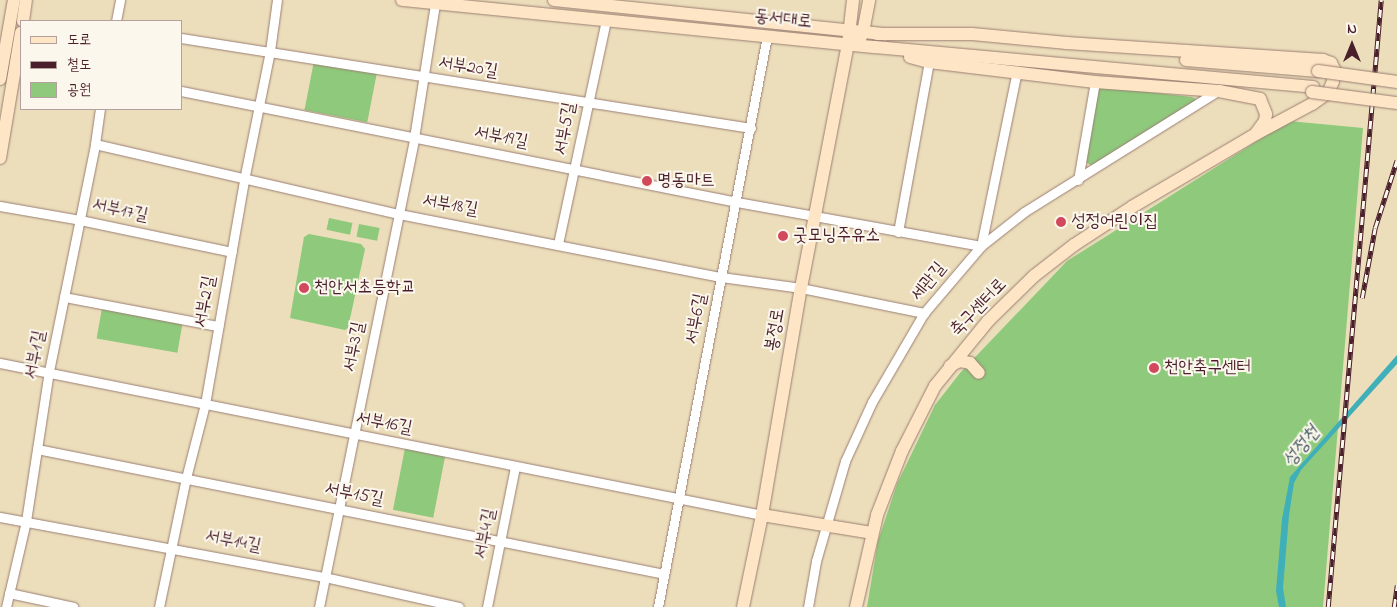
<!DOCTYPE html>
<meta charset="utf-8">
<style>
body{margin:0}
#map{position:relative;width:1397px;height:607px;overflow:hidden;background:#ecdebb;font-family:"Indie Flower","Poor Story",sans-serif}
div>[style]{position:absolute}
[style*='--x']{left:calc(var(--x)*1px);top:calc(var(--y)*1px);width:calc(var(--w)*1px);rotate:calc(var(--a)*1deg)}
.green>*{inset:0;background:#8fc97c;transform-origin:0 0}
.water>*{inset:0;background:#3fafb9}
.roads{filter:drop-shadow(0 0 1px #9b7e73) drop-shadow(0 0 1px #9b7e73)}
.street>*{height:9px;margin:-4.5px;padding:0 4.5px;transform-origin:4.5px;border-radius:4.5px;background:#fff}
.secondary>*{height:12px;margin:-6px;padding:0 6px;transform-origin:6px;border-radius:6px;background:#fde5c5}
.rail>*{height:4.5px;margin-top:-2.25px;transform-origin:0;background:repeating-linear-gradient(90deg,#fbf7ec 0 8px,#4a1f2b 0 16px);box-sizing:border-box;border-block:1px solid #4a1f2b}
.bridges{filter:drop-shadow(0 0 1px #9b7e73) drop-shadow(0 0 1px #9b7e73)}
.secondary-bridge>*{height:12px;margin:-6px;padding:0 6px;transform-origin:6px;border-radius:6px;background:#fde5c5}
.dots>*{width:14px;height:14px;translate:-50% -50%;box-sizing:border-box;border:2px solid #fbf7ec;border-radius:50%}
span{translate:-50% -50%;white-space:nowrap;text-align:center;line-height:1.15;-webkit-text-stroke:4px #fbf7ec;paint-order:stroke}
.street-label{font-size:18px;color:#4a1f2b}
.poi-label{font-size:18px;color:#4a1f2b}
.left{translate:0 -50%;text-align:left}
.water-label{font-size:19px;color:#465964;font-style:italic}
.legend{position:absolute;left:20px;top:20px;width:162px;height:90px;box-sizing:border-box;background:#fbf7ec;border:1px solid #b4a19f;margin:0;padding:6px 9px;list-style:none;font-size:15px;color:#4a1f2b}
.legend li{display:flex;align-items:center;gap:10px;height:25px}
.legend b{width:25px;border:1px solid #b4a19f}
.north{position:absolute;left:1327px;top:20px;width:50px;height:50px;-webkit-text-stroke:4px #fbf7ec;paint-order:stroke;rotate:0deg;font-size:14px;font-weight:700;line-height:20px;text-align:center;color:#4a1f2b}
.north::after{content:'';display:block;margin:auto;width:18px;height:22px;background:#4a1f2b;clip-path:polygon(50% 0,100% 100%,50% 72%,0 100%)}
</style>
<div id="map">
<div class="green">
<div style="left:314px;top:61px;width:64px;height:50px;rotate:11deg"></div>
<div style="clip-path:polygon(1103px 87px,1192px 97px,1196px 99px,1195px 103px,1092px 166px,1086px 162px,1085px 158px,1098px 88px)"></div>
<div style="clip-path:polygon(1289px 121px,1363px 128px,1323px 607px,867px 607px,878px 541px,897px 484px,935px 405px,960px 373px,1067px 261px)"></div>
<div style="left:329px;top:218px;width:24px;height:12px;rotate:12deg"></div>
<div style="left:359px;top:224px;width:21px;height:13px;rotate:11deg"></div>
<div style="clip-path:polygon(309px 234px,361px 244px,365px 249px,348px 328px,345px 330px,290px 318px,304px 237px)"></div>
<div style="left:102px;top:308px;width:82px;height:31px;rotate:10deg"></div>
<div style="left:405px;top:448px;width:41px;height:63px;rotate:11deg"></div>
</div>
<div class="water">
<div style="clip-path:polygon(1397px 355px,1397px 364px,1301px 470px,1294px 483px,1289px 515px,1283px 588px,1286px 607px,1279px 607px,1276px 591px,1282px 519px,1290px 477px)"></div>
</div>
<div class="roads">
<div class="street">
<div style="--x:116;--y:21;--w:21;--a:-79"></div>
<div style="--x:181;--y:38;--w:577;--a:8.97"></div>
<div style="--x:181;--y:91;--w:567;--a:11.29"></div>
<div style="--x:737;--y:202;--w:248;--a:10.2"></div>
<div style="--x:981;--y:246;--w:179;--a:-78.4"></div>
<div style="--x:95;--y:144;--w:312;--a:13"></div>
<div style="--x:399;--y:214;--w:328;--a:11.1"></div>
<div style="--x:721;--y:277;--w:81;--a:7.8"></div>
<div style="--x:801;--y:288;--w:126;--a:11.5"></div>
<div style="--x:1078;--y:180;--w:99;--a:-80.2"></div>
<div style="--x:0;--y:206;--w:81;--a:9.9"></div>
<div style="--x:80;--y:220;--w:155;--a:11.9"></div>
<div style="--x:898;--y:232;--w:173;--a:-79.7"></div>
<div style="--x:558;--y:244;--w:229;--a:-77.9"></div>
<div style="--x:64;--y:297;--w:157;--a:10.7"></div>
<div style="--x:0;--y:363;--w:777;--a:11.28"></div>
<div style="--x:37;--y:449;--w:639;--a:11.27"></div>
<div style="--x:0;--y:517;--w:330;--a:10.5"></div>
<div style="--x:325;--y:577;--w:137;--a:12.6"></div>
<div style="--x:9;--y:593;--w:66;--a:12.2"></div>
<div style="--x:6;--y:607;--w:88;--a:-76.9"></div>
<div style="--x:26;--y:521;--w:152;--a:-81.3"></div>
<div style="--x:49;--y:371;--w:232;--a:-78.5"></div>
<div style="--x:95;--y:144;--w:35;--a:-82"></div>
<div style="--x:159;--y:607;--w:132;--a:-78.2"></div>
<div style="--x:186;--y:478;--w:76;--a:-75.6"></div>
<div style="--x:205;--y:404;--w:227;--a:-80.1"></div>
<div style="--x:244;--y:180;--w:132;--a:-78.6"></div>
<div style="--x:270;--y:51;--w:51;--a:-82.2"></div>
<div style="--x:319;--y:607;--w:479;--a:-78.5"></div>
<div style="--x:414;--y:138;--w:136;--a:-81.1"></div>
<div style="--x:487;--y:607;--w:143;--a:-78.7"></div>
<div style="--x:658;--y:607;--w:581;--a:-79.19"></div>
<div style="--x:808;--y:607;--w:47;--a:-80.1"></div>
<div style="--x:816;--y:561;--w:104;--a:-73.8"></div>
<div style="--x:845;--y:461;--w:65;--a:-65.4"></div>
<div style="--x:872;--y:402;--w:103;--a:-59.7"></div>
<div style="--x:924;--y:313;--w:88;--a:-49.6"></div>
<div style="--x:981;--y:246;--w:55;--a:-38.3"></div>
<div style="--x:1024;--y:212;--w:229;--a:-32"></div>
</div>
<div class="secondary">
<div style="--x:402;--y:0;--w:475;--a:5.7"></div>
<div style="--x:875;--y:47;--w:440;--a:5.2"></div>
<div style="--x:554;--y:0;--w:333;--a:5.9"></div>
<div style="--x:23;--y:21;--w:21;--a:-82"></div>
<div style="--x:860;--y:39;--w:8;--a:-67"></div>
<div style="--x:863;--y:32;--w:33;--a:-79"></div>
<div style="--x:910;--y:57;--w:20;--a:15"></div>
<div style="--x:929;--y:62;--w:167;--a:6.9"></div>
<div style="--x:1095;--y:82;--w:124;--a:4.2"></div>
<div style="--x:1219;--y:91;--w:42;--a:11"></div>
<div style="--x:1260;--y:99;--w:16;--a:68"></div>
<div style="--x:1266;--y:114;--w:7;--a:98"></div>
<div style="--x:1265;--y:121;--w:14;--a:126"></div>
<div style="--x:1186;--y:60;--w:132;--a:4.8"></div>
<div style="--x:0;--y:79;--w:80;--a:-80"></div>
<div style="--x:0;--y:158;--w:127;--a:-80.5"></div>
<div style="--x:950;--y:366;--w:11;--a:-27"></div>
<div style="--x:960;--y:361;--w:10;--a:11"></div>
<div style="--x:970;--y:363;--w:13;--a:48"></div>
<div style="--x:762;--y:515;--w:111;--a:9.3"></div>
<div style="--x:743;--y:607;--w:94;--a:-78.3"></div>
<div style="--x:762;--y:515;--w:230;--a:-80.3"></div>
<div style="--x:801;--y:288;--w:248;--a:-79.1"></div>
<div style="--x:848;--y:44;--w:44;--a:-83.5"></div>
<div style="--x:856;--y:607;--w:94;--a:-77.1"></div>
<div style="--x:877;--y:515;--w:69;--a:-68.7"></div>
<div style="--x:902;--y:451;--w:73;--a:-63.1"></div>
<div style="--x:935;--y:386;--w:84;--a:-50.8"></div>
<div style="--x:988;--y:321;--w:64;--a:-44.4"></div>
<div style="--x:1034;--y:276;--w:51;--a:-37.8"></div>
<div style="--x:1074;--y:245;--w:69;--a:-33.2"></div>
<div style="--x:1132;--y:207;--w:144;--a:-30.5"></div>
<div style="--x:1256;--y:134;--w:64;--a:-28.2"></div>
<div style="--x:1312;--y:104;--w:19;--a:-35"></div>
<div style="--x:1328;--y:93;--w:13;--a:-67"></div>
<div style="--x:1333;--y:81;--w:12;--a:-85"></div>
<div style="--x:1334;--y:69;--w:7;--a:-117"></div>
<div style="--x:1331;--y:63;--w:9;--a:-159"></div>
<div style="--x:1323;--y:60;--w:257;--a:-176.2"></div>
<div style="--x:1067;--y:43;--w:95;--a:-174.6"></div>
<div style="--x:972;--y:34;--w:95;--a:180"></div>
</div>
</div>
<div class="rail">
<div style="--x:1362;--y:298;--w:71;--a:-79.5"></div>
<div style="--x:1375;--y:228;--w:71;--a:-72.1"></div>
<div style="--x:1328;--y:607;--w:609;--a:-85.01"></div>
<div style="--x:1394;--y:607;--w:22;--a:-82"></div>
</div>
<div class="bridges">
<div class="secondary-bridge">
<div style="--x:1318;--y:71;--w:80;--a:7.9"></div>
<div style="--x:1312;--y:92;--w:86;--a:7.4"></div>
</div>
</div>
<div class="dots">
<div style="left:647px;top:181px;background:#d1495b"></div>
<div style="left:1061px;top:222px;background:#d1495b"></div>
<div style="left:783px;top:236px;background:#d1495b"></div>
<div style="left:304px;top:288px;background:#d1495b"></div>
<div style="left:1154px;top:368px;background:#d1495b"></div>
</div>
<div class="street-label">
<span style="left:783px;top:20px;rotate:6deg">동서대로</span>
<span style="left:468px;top:68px;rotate:9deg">서부20길</span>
<span style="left:566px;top:129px;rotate:-80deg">서부5길</span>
<span style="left:501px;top:138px;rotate:11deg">서부19길</span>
<span style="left:450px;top:206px;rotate:10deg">서부18길</span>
<span style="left:120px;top:211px;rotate:12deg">서부17길</span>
<span style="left:929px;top:282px;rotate:-51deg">세관길</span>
<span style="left:206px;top:302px;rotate:-80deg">서부2길</span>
<span style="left:979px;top:308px;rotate:-46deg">축구센터로</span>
<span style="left:697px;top:319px;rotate:-79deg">서부6길</span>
<span style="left:776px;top:330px;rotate:-80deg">봉정로</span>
<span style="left:355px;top:347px;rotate:-79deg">서부3길</span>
<span style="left:36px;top:355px;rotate:-79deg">서부1길</span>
<span style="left:384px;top:424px;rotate:11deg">서부16길</span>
<span style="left:354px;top:495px;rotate:11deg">서부15길</span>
<span style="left:486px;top:534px;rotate:-79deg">서부4길</span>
<span style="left:233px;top:542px;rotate:11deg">서부14길</span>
</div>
<div class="poi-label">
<span class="left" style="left:657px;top:181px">명동마트</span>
<span class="left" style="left:1071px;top:222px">성정어린이집</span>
<span class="left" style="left:793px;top:236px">굿모닝주유소</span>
<span class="left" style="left:314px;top:288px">천안서초등학교</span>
<span class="left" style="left:1164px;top:368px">천안축구센터</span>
</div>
<div class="water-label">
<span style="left:1302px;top:447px;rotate:-51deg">성정천</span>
</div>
<ul class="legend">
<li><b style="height:6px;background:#fde5c5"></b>도로</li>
<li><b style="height:6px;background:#4a1f2b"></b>철도</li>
<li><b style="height:14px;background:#8fc97c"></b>공원</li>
</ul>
<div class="north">N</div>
</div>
